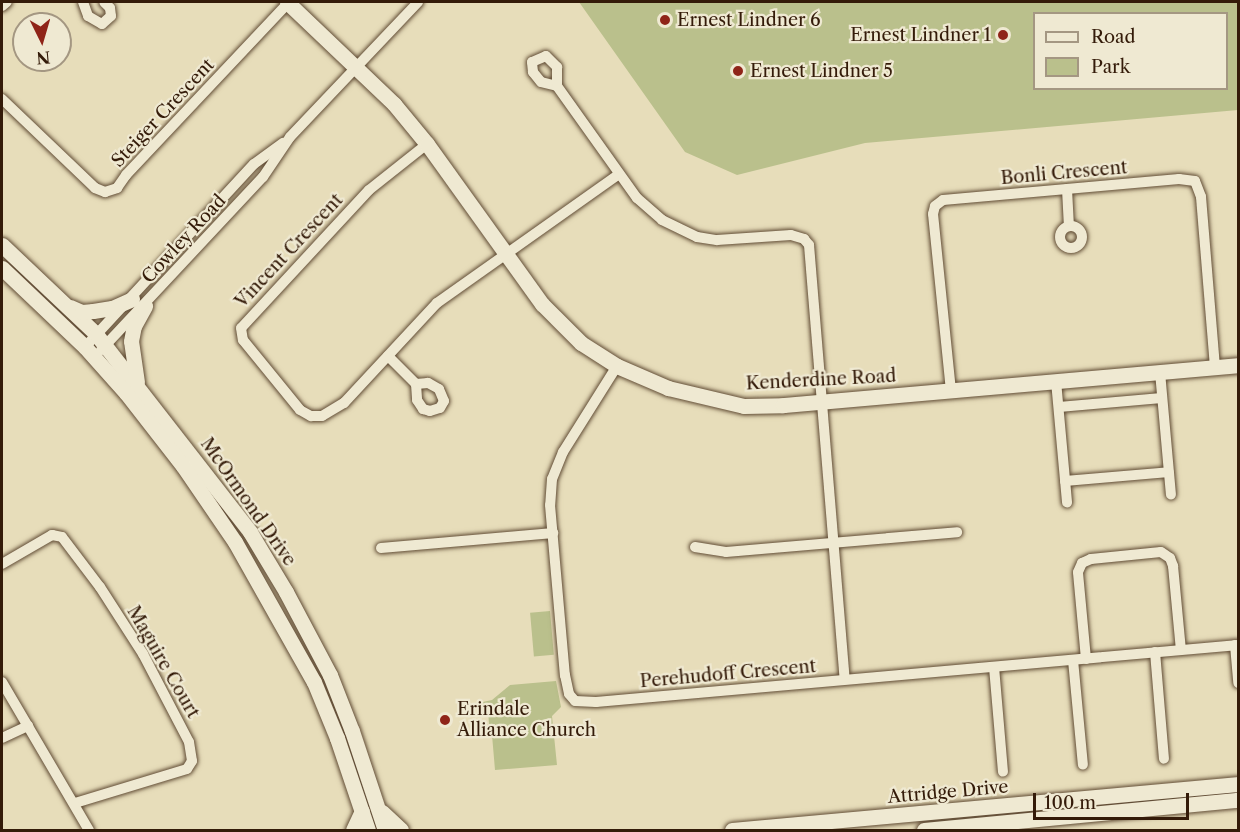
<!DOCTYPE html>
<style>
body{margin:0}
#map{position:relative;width:1240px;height:832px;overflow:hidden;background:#e7ddba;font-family:"Libre Caslon Text",serif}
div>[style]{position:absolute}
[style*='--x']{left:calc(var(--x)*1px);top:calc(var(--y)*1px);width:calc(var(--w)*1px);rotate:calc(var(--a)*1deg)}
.green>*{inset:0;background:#bac08c;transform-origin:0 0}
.roads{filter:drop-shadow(0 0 2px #614c35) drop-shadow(0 0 2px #614c35)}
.street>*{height:10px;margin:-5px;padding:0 5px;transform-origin:5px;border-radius:5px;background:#efe9d2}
.street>.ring{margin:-5px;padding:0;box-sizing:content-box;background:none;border:10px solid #efe9d2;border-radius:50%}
.secondary>*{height:15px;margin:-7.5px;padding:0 7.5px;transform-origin:7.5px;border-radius:7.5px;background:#efe9d2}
.dots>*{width:16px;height:16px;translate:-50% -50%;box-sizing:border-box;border:3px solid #efe9d2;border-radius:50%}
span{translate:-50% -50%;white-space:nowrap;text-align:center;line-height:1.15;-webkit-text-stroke:4.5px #efe9d2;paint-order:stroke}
.poi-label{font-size:18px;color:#341b09}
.left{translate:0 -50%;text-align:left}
.right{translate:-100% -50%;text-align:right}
.street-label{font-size:18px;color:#341b09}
.frame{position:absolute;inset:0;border:3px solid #341b09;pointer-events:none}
.legend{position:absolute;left:1033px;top:12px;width:195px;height:78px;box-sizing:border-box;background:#efe9d2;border:2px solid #a49782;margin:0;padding:8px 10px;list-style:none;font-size:18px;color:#341b09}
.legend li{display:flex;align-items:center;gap:12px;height:30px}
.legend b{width:30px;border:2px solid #a49782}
.north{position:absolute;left:12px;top:12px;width:60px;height:60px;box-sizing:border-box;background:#efe9d2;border:2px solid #a49782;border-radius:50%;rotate:175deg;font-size:16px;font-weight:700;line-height:24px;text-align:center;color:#341b09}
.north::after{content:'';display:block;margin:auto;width:21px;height:27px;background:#8f2418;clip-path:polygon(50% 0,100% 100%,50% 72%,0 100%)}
.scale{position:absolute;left:1033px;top:793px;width:156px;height:27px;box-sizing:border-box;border:3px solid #341b09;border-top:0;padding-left:8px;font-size:18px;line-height:21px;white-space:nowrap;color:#341b09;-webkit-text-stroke:4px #efe9d2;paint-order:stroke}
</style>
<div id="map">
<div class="green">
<div style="clip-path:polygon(evenodd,579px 2px,1238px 2px,1238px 110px,865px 143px,737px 175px,685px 152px,579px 2px,1034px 14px,1226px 14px,1226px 88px,1034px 88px,1034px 14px)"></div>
<div style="left:550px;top:611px;width:44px;height:20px;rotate:85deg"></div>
<div style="clip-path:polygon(556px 681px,561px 707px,552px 716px,557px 765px,495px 770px,492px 735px,495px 734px,495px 724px,489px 724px,488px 710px,479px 710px,478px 703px,492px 700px,510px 685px)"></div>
</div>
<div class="roads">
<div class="street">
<div style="--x:83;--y:2;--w:15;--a:70"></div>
<div style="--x:88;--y:16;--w:16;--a:30"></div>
<div style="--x:102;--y:24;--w:12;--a:-42"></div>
<div style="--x:111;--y:16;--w:8;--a:-97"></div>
<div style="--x:110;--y:8;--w:8;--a:-135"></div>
<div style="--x:2;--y:6;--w:6;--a:-39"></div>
<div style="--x:546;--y:56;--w:16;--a:45"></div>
<div style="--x:557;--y:67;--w:19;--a:90"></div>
<div style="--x:557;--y:86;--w:16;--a:-166"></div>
<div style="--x:541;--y:82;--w:13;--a:-129"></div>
<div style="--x:533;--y:72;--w:10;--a:-96"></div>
<div style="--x:532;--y:62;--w:15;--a:-23"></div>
<div style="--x:557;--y:86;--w:138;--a:54.5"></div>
<div style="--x:637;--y:198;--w:33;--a:41"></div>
<div style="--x:662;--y:220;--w:39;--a:26"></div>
<div style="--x:697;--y:237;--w:20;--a:9"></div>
<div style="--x:717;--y:240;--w:74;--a:-3.9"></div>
<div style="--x:791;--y:235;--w:14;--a:17"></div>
<div style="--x:804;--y:239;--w:8;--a:50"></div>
<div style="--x:809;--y:245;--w:435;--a:85.3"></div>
<div style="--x:2;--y:99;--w:129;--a:43.7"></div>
<div style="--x:95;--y:188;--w:11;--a:22"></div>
<div style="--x:105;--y:192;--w:13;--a:-18"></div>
<div style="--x:117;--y:188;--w:16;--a:-55"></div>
<div style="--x:126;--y:175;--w:236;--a:-46.7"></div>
<div style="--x:427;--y:144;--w:74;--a:141.6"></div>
<div style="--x:369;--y:190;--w:188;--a:132.8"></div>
<div style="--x:241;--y:328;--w:12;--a:81"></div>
<div style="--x:243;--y:340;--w:90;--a:50.8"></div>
<div style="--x:300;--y:410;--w:13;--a:29"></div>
<div style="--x:311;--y:416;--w:11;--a:0"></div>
<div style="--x:322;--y:416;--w:26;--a:-31"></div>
<div style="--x:344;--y:403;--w:137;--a:-47.1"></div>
<div style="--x:437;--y:303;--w:223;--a:-35.3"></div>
<div style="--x:1067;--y:189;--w:36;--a:87"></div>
<div class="ring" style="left:1060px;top:226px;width:12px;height:12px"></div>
<div style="--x:85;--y:347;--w:249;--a:-47.3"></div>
<div style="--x:254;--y:164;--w:36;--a:-36"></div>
<div style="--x:101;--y:350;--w:237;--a:-46.9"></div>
<div style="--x:263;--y:177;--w:48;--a:-56"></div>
<div style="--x:290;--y:137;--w:186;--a:-46.5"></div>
<div style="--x:388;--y:356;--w:40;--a:45"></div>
<div style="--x:416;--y:384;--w:16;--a:86"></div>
<div style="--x:417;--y:400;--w:11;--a:56"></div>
<div style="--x:423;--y:409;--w:7;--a:16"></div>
<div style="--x:430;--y:411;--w:10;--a:-17"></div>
<div style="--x:440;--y:408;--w:8;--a:-60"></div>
<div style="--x:444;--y:401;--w:13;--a:-113"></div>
<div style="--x:439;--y:389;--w:13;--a:-151"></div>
<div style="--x:428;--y:383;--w:12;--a:175"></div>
<div style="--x:617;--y:366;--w:102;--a:122.1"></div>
<div style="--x:563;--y:452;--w:29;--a:112"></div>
<div style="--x:552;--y:479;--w:26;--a:94"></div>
<div style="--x:550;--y:505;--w:171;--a:85"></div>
<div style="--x:565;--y:675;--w:19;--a:78"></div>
<div style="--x:569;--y:694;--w:9;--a:49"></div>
<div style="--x:575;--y:701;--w:21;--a:3"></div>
<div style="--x:596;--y:702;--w:645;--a:-5.07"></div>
<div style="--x:1160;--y:372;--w:123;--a:84.9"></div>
<div style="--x:1056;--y:381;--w:122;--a:84.8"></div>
<div style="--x:951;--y:391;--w:178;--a:-95.8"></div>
<div style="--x:933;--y:214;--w:8;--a:-76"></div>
<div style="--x:935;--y:206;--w:10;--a:-37"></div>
<div style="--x:943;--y:200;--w:237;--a:-5.1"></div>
<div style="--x:1179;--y:179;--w:16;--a:7"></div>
<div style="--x:1195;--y:181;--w:17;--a:69"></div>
<div style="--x:1201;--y:197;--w:171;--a:85.3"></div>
<div style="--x:1059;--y:407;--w:103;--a:-5"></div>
<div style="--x:1065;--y:481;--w:104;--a:-4.9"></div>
<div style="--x:695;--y:547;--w:31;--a:9"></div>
<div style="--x:726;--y:552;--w:232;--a:-4.9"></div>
<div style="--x:381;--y:548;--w:173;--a:-5"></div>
<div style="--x:2;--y:564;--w:58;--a:-30.1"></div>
<div style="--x:52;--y:535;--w:10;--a:11"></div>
<div style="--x:62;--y:537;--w:63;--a:52.8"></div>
<div style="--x:100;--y:587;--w:80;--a:57.3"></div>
<div style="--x:143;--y:654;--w:99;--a:62.4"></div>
<div style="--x:189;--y:742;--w:19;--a:81"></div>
<div style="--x:192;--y:761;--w:9;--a:122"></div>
<div style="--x:187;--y:769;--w:117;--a:163.1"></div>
<div style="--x:1235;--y:645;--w:38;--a:85"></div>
<div style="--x:1155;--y:652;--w:107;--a:85.2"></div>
<div style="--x:1086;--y:659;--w:87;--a:-95.3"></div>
<div style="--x:1078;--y:572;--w:10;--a:-66"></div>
<div style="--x:1082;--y:563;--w:10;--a:-24"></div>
<div style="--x:1091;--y:559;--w:70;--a:-5.7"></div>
<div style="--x:1161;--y:552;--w:11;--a:34"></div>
<div style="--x:1170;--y:558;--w:9;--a:69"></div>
<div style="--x:1173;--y:566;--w:84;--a:84.6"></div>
<div style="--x:1073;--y:660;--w:105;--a:84.6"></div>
<div style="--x:994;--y:667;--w:105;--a:85.1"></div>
<div style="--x:2;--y:682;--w:172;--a:59.6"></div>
<div style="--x:2;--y:738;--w:29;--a:-25"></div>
</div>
<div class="secondary">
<div style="--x:287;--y:2;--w:148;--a:43.6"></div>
<div style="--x:394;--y:104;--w:52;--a:50.5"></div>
<div style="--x:427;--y:144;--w:197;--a:54.3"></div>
<div style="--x:542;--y:304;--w:55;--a:45"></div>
<div style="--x:581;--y:343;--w:43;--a:32.6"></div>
<div style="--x:617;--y:366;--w:56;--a:23.3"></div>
<div style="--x:668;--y:388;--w:78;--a:13.3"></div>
<div style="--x:744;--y:406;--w:39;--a:-1"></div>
<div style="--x:783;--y:405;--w:457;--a:-5"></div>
<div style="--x:2;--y:245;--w:129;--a:43.4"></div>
<div style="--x:96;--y:334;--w:251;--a:52.1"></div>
<div style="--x:250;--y:532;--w:70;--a:59"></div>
<div style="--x:286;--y:592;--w:94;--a:62.1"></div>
<div style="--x:330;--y:675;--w:60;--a:68.6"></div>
<div style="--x:352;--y:731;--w:104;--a:71.6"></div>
<div style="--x:2;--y:268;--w:115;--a:43.6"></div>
<div style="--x:85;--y:347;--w:62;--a:48.3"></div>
<div style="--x:126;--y:393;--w:93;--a:52"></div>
<div style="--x:183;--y:466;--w:92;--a:55.6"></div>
<div style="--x:235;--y:542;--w:161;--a:60.6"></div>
<div style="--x:314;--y:682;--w:61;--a:67.7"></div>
<div style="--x:337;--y:738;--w:97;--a:71.4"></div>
<div style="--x:70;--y:307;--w:13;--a:23"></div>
<div style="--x:82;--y:312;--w:11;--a:-5"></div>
<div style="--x:93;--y:311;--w:19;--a:-9"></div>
<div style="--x:112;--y:308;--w:22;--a:-24"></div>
<div style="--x:137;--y:382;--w:41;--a:-98.3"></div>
<div style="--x:131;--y:341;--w:15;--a:-79"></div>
<div style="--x:134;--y:326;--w:23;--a:-61"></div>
<div style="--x:382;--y:812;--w:26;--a:43"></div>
<div style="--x:353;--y:830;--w:21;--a:-65"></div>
<div style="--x:732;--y:830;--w:508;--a:-5.19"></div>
<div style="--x:924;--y:830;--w:315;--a:-5.5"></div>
</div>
</div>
<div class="dots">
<div style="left:665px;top:20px;background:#8f2418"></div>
<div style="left:1003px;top:35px;background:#8f2418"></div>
<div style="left:738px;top:71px;background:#8f2418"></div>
<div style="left:445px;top:720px;background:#8f2418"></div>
</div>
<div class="poi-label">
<span class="left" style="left:677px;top:20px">Ernest Lindner 6</span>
<span class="right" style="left:991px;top:35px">Ernest Lindner 1</span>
<span class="left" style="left:750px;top:71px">Ernest Lindner 5</span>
<span class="left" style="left:457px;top:720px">Erindale<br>Alliance Church</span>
</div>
<div class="street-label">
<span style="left:163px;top:113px;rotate:-47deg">Steiger Crescent</span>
<span style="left:1064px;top:173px;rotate:-5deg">Bonli Crescent</span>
<span style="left:184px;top:239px;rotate:-47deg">Cowley Road</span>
<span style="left:289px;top:251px;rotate:-47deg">Vincent Crescent</span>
<span style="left:821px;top:380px;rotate:-3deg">Kenderdine Road</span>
<span style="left:248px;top:502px;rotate:55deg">McOrmond Drive</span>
<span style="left:163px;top:662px;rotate:60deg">Maguire Court</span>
<span style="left:728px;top:674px;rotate:-5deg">Perehudoff Crescent</span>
<span style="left:948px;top:792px;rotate:-5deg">Attridge Drive</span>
</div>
<div class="frame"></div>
<ul class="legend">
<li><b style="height:8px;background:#efe9d2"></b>Road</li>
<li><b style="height:16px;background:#bac08c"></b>Park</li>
</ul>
<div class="north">N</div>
<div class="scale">100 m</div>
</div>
